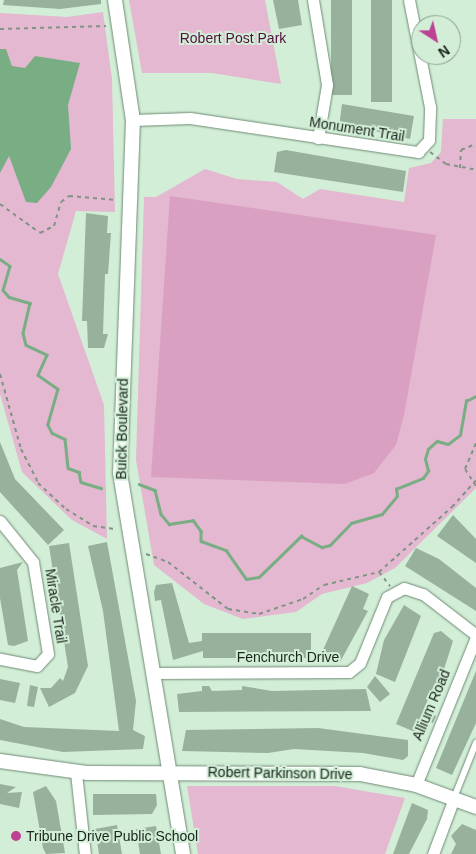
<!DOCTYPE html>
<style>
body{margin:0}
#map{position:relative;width:476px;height:854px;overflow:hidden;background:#d2eed7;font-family:Helvetica,sans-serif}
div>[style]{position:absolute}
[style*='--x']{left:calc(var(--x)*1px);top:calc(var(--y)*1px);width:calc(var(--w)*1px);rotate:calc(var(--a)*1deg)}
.green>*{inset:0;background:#e3b8d0}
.forest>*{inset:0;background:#daa0c2}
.water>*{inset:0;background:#79ad84}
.stream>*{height:2.5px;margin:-1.25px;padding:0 1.25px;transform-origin:1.25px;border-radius:1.25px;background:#79ad84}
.building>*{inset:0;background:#97b19c;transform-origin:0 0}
.path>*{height:2px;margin-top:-1px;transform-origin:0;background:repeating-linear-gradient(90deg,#7f9483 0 4px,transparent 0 8px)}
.roads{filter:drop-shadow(0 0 1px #708a75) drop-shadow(0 0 1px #708a75)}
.service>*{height:5.5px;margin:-2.75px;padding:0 2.75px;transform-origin:2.75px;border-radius:2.75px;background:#fff}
.minor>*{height:11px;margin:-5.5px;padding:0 5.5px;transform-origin:5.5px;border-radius:5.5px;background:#fff}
.tertiary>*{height:14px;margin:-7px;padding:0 7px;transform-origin:7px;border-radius:7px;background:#fff}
.dots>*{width:14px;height:14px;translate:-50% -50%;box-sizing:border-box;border:2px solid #d2eed7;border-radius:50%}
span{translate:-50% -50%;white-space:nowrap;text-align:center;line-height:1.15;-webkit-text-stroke:4px #d2eed7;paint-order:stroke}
.park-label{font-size:14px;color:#530f3e}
.street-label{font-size:14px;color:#1a251c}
.poi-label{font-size:14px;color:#1a251c}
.left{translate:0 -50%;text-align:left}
.north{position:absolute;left:411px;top:15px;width:50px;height:50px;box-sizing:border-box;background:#d2eed7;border:1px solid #889e8c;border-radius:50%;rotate:145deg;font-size:14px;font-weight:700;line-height:20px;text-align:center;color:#1a251c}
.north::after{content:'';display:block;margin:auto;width:18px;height:22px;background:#bd4293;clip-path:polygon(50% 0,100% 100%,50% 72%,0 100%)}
</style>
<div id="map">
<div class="green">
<div style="clip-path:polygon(129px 0,265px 0,281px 84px,212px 73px,142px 73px)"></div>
<div style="clip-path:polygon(103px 12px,112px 79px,115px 212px,76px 211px,58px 274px,104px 405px,107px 539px,72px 520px,22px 472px,0 394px,0 13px,67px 17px)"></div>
<div style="clip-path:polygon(443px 119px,476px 119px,476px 488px,395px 568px,367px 583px,322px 594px,296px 612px,243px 619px,204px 604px,154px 565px,136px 460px,144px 197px,156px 197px,205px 169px,237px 179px,277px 182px,303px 199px,320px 189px,404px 202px,409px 168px,431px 163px,441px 152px)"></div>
<div style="clip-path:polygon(335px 786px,405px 798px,385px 854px,198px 854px,187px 786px)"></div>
</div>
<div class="forest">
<div style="clip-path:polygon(170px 196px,436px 235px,404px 415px,396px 445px,374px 473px,345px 484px,151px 477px)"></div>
</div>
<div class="water">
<div style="clip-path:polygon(0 49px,6px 49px,12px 66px,25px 68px,35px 56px,80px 63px,68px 105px,71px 149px,51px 187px,37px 203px,26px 202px,9px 156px,0 173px)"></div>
</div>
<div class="stream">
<div style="--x:0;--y:259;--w:12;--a:35"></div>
<div style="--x:10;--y:266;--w:25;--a:106"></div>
<div style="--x:3;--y:290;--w:9;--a:49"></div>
<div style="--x:9;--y:297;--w:22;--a:16"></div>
<div style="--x:30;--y:303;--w:31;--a:103"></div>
<div style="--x:23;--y:333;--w:12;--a:76"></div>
<div style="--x:26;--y:345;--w:23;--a:25"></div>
<div style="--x:47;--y:355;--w:22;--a:114"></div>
<div style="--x:38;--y:375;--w:24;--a:35"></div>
<div style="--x:58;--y:389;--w:37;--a:106"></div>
<div style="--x:48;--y:425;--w:9;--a:63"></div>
<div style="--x:52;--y:433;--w:14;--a:25"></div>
<div style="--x:65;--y:439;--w:29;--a:84"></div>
<div style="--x:68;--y:468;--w:12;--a:20"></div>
<div style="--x:79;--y:472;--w:10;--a:79"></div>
<div style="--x:81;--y:482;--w:21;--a:17"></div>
<div style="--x:139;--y:484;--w:17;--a:21"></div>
<div style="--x:155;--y:490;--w:25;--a:76"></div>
<div style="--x:161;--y:514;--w:13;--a:51"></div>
<div style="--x:169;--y:524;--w:24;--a:-9"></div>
<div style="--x:193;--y:520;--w:14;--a:54"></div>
<div style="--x:201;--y:531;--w:10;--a:90"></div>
<div style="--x:201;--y:541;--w:27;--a:20"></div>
<div style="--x:226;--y:550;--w:35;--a:55"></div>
<div style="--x:246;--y:579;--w:13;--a:-9"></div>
<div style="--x:259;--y:577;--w:59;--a:-44.3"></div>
<div style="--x:301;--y:536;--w:24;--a:28"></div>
<div style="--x:322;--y:547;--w:8;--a:-14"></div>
<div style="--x:330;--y:545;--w:30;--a:-46"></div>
<div style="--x:351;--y:523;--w:32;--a:-16"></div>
<div style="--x:382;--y:514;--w:23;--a:-50"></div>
<div style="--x:397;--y:496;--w:7;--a:-98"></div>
<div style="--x:396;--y:489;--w:29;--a:-22"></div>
<div style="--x:423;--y:478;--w:9;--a:-54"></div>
<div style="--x:428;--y:471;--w:12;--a:-104"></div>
<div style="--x:425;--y:459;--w:10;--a:-73"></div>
<div style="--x:428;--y:449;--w:12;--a:-42"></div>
<div style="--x:437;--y:441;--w:11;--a:15"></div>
<div style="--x:448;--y:444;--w:15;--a:-37"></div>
<div style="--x:460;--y:435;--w:35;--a:-80"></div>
<div style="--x:466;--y:401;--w:11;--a:-27"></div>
</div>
<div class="building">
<div style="clip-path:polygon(4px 0,101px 0,101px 4px,60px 9px,3px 5px)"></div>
<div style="clip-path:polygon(273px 0,298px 0,302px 25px,279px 29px)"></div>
<div style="left:331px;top:0;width:21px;height:95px"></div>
<div style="left:371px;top:0;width:21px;height:102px"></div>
<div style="clip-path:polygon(342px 104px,414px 116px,410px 139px,347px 125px,339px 127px)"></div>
<div style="clip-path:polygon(286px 150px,406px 171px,403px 192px,274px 172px,277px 152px)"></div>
<div style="clip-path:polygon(86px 213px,108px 216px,107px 233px,111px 233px,108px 274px,105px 274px,103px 334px,108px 334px,104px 348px,88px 348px,87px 321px,82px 321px)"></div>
<div style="clip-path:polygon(0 442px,15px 479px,64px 530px,48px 545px,0 492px)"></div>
<div style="clip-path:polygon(453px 515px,476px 539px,476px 563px,437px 536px)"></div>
<div style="clip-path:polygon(107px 542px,136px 701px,133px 730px,145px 736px,143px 749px,63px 752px,0 740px,0 719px,24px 727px,119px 731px,103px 611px,88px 546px)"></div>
<div style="clip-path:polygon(69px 543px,88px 666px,75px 693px,49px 707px,40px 688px,51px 688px,60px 678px,63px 681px,68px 667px,49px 546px)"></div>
<div style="clip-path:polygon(416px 548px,439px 559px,476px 588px,476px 611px,405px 566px)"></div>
<div style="clip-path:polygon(23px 562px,17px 570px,28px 641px,14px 646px,8px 645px,0 598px,0 568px)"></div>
<div style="clip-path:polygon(172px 583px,189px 643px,202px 641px,202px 633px,311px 633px,311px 658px,203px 658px,203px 651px,173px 660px,161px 600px,155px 601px,154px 592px,156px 585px)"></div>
<div style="clip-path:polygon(352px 586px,369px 594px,363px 609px,368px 611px,340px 662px,323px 650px)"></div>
<div style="clip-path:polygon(404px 605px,421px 616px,395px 682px,376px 674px,384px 640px)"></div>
<div style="clip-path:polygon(441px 631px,453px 641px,439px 685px,435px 683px,423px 711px,436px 716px,433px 723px,421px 717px,415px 732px,396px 724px,434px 633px)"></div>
<div style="clip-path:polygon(476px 671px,476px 723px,452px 775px,436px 768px)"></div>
<div style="clip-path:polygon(375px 676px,390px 694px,380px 702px,367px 687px)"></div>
<div style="clip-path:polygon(0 679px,20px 683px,15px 703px,0 700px)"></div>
<div style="clip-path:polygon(30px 685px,38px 687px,34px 707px,27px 706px)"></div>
<div style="clip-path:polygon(202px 686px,209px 686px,212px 691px,242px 690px,242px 686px,272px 691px,366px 689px,371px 711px,179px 712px,177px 694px,202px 691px)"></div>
<div style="clip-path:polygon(318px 728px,408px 740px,408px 756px,403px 760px,363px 753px,294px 749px,268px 753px,182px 751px,186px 730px)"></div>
<div style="clip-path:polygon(0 784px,16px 787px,7px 793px,22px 792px,19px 808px,0 804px)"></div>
<div style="clip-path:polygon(46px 786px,56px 801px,65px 853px,46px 854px,43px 848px,33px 792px)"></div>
<div style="clip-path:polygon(93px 794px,156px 794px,157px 805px,152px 814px,93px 815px)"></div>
<div style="clip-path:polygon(412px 803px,428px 810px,427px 819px,409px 854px,393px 854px)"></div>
<div style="clip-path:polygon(462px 824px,476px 830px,476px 854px,451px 854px,456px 844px,451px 836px)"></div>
<div style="clip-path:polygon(117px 825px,122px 854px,99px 854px,95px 829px)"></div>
<div style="clip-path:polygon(156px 826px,161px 854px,140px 854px,136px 829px)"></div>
</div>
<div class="path">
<div style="--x:0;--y:29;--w:106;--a:-1.6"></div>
<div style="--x:430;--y:152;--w:20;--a:37"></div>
<div style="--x:446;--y:164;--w:31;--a:11"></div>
<div style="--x:460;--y:168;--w:18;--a:-87"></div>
<div style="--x:461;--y:150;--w:16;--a:-22"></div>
<div style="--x:0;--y:204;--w:49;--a:35.9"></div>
<div style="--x:40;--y:233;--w:16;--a:-27"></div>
<div style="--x:54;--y:226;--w:25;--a:-74"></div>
<div style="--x:61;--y:202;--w:10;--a:-37"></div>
<div style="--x:69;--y:196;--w:48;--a:4.8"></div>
<div style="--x:0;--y:374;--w:78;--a:74.4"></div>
<div style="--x:21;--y:449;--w:38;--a:63"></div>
<div style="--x:38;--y:483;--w:38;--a:43"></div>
<div style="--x:66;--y:509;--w:32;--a:32"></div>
<div style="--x:93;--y:526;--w:22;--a:8"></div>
<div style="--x:476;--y:486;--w:20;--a:-123"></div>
<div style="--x:465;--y:469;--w:28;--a:-67"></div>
<div style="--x:146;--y:554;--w:23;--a:20"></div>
<div style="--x:168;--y:562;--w:76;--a:38.1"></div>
<div style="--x:228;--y:609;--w:31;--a:9"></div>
<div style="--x:259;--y:614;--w:46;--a:-18.8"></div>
<div style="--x:303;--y:599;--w:25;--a:-34"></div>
<div style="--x:324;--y:585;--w:57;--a:-13.3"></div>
<div style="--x:379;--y:572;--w:98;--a:-41.7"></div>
<div style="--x:452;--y:507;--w:36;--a:-48"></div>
<div style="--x:379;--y:572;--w:18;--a:52"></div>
</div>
<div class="roads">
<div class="service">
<div style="--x:454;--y:798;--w:59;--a:-68.2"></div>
</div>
<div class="minor">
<div style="--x:313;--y:0;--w:86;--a:80.6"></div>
<div style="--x:327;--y:85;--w:54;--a:99.6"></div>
<div style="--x:133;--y:120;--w:57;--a:-2"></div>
<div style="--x:190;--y:118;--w:231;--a:8.5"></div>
<div style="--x:418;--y:152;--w:16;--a:-47"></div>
<div style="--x:429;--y:140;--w:33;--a:-88"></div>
<div style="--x:430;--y:107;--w:109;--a:-101.1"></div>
<div style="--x:0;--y:521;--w:53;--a:51.2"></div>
<div style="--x:33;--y:562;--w:93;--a:80.7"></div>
<div style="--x:48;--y:654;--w:16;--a:133"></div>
<div style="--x:37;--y:666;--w:38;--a:-169"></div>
<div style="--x:153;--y:673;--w:196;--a:-0.3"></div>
<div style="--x:349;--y:672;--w:14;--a:-39"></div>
<div style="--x:360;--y:663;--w:71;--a:-67.8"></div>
<div style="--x:387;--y:597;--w:19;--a:-28"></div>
<div style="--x:404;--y:588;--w:20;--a:18"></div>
<div style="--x:423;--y:594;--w:67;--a:37.7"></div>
<div style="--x:76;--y:773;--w:81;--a:83.7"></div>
<div style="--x:416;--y:785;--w:160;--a:-67.9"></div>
<div style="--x:433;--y:854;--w:60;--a:-69.4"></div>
</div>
<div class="tertiary">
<div style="--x:115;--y:0;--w:121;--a:81.5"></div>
<div style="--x:133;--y:120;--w:353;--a:92.1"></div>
<div style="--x:120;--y:473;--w:386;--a:80.6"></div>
<div style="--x:0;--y:761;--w:89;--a:7.8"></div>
<div style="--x:88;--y:773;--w:272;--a:0.2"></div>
<div style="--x:360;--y:774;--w:57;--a:11.1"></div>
<div style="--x:416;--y:785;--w:64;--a:20.1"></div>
</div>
</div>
<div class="dots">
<div style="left:16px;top:836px;background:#bd4293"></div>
</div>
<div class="park-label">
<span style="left:233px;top:38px">Robert Post Park</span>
</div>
<div class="street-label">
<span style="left:357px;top:129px;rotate:9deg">Monument Trail</span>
<span style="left:122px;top:429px;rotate:-89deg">Buick Boulevard</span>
<span style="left:56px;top:606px;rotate:81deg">Miracle Trail</span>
<span style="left:288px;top:657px">Fenchurch Drive</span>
<span style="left:431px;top:705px;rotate:-67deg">Allium Road</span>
<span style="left:280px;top:773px;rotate:1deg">Robert Parkinson Drive</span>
</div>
<div class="poi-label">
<span class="left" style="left:26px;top:836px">Tribune Drive Public School</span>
</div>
<div class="north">N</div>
</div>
